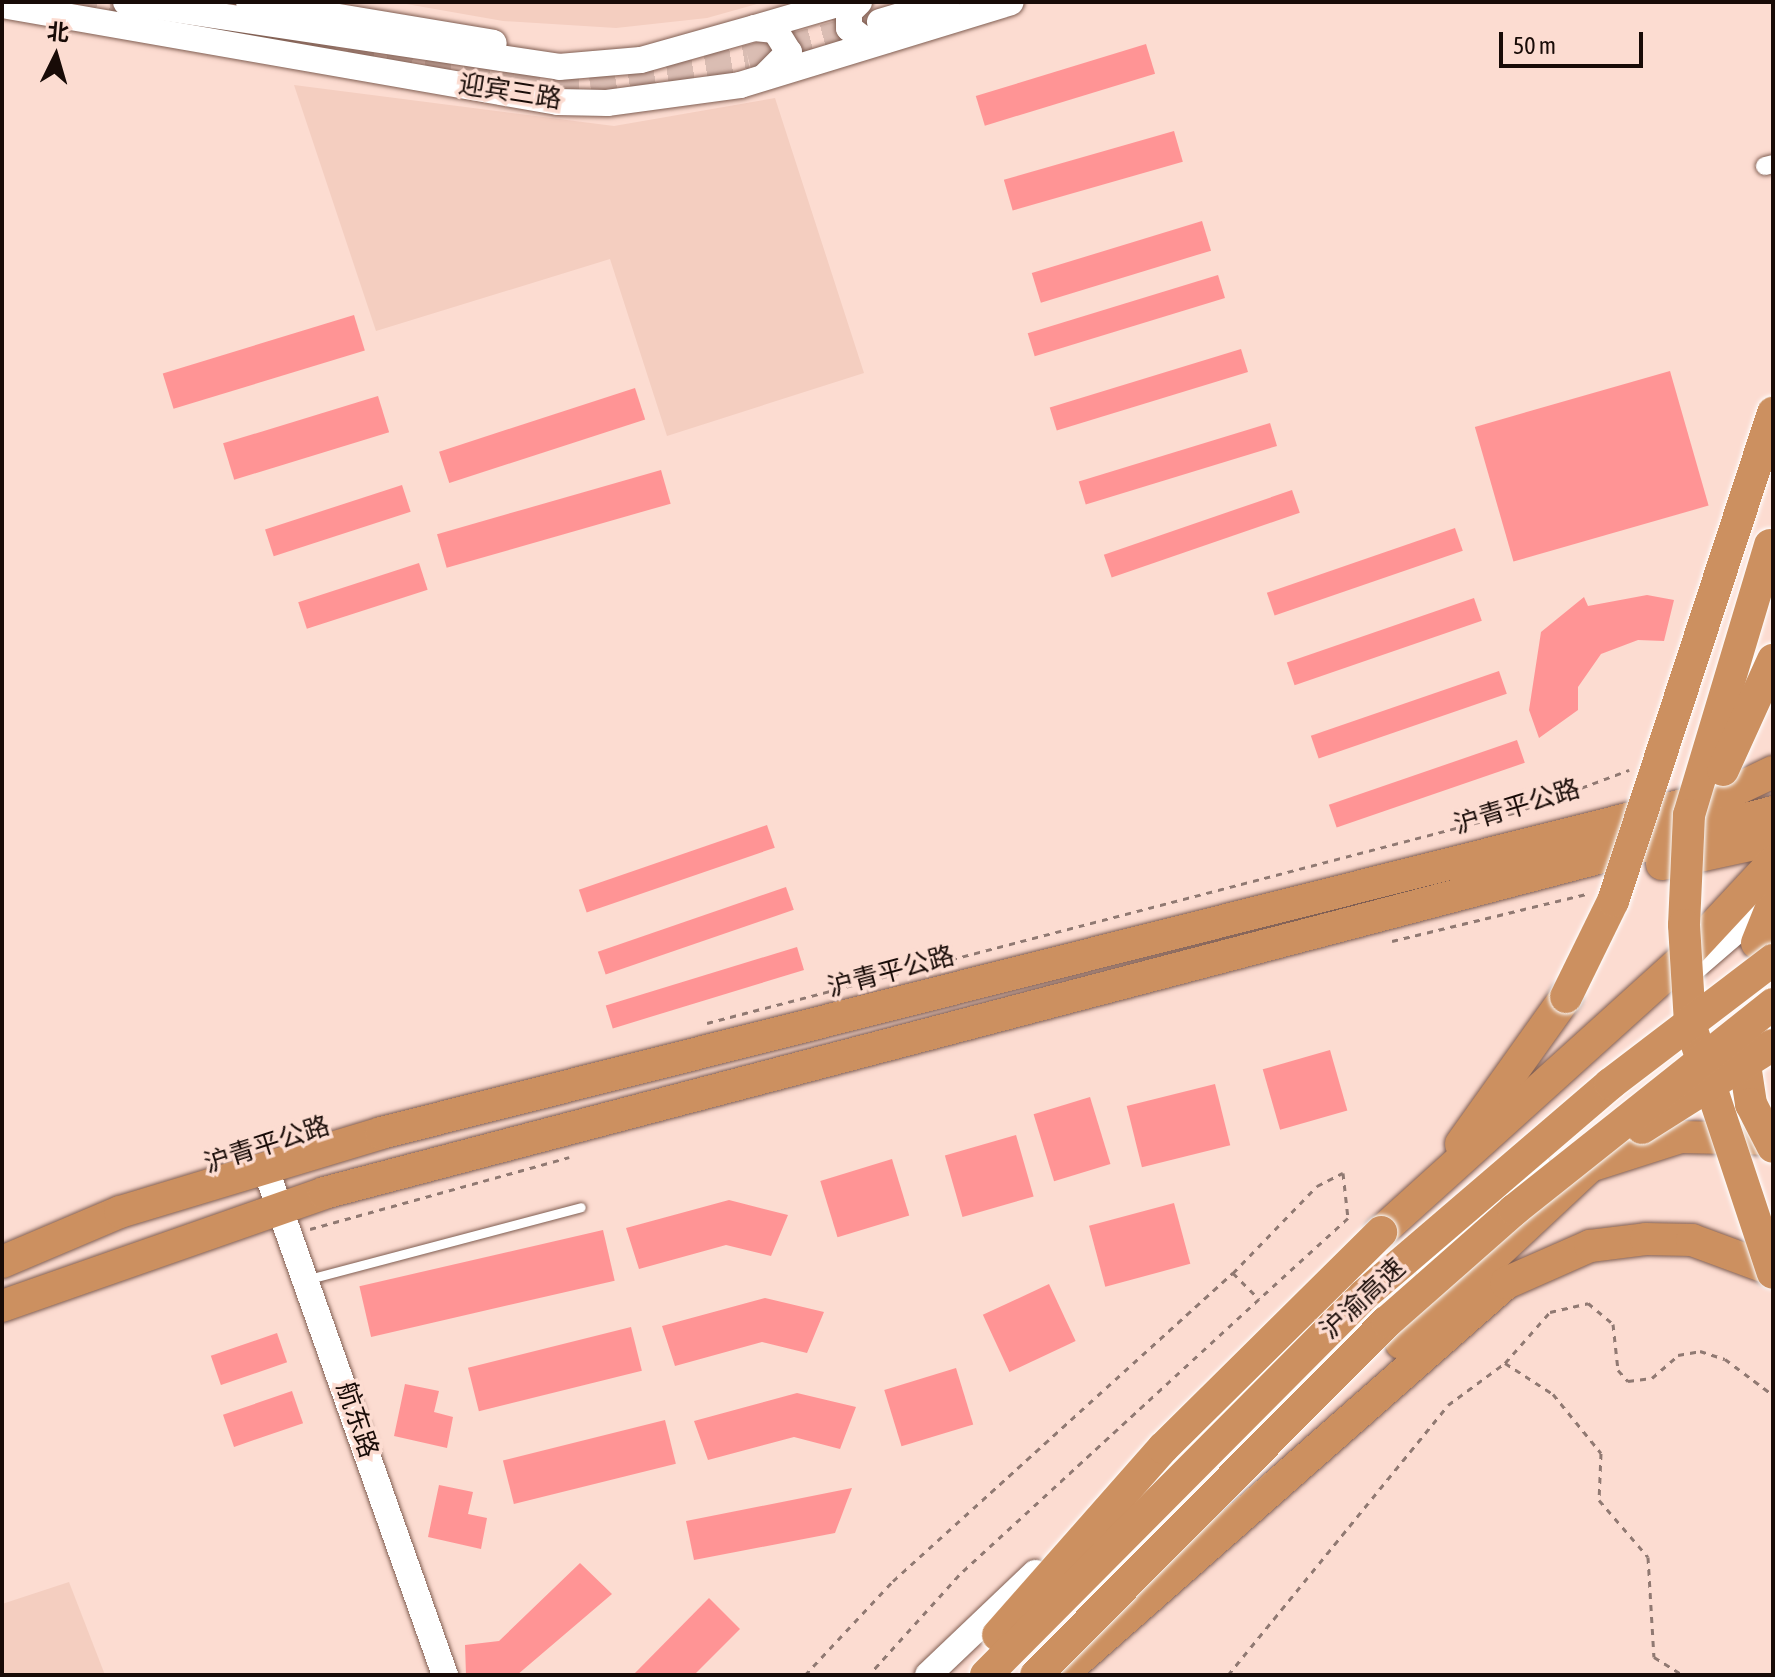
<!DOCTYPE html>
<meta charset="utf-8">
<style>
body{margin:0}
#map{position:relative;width:1775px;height:1677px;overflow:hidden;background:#fcdcd1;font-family:"Asap Condensed","Noto Sans SC",sans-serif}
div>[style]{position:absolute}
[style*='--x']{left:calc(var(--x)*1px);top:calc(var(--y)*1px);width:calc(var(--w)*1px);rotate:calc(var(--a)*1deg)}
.built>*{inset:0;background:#f4cec0}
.building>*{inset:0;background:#ff9495;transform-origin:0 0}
.secondary-tunnel>*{height:26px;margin-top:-13px;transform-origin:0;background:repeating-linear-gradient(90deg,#dabdb3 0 26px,transparent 0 39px)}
.path>*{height:3px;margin-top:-1.5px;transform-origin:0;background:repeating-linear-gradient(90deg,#907972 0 6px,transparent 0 12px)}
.roads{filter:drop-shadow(0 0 2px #805e52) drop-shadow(0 0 2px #805e52)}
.lane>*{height:9px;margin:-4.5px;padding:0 4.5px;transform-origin:4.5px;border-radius:4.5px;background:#fff}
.street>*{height:18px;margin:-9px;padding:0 9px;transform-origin:9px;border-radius:9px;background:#fff}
.secondary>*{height:26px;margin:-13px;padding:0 13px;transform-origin:13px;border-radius:13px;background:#fff}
.highway>*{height:32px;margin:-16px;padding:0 16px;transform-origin:16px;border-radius:16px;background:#cc9060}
.bridges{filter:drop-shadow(0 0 2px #fff) drop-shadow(0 0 2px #fff)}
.highway-bridge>*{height:32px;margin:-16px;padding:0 16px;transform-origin:16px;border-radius:16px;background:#cc9060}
span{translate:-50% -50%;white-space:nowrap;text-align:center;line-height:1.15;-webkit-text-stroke:7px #fcdcd1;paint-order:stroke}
.street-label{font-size:26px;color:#180b07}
.frame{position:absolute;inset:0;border:4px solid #180b07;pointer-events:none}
.north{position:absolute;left:16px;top:16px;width:80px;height:80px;-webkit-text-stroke:6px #fcdcd1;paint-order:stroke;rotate:5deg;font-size:22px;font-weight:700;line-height:32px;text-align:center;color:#180b07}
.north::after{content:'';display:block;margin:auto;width:28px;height:36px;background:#180b07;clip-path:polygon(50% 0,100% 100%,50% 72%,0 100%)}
.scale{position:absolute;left:1499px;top:32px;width:144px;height:36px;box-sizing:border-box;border:4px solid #180b07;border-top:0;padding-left:10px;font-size:24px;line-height:28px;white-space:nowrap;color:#180b07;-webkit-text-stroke:6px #fcdcd1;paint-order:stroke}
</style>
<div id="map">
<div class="built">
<div style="clip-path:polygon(395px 2px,764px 2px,707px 18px,616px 28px,503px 21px)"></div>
<div style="clip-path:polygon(294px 85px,614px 126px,775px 98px,864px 373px,667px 436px,610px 259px,376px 331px)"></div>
<div style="clip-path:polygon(69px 1582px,105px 1675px,2px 1675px,2px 1604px)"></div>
</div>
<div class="building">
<div style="left:1146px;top:44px;width:31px;height:178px;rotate:73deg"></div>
<div style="left:1174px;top:131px;width:32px;height:177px;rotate:74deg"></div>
<div style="left:1202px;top:221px;width:31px;height:178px;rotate:73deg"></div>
<div style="left:1218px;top:275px;width:24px;height:199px;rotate:73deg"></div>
<div style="left:354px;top:315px;width:37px;height:200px;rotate:73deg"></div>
<div style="left:1241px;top:349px;width:24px;height:200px;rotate:73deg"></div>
<div style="left:1670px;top:371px;width:140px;height:203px;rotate:74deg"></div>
<div style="left:635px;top:388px;width:33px;height:206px;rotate:72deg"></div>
<div style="left:378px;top:396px;width:38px;height:162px;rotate:73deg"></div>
<div style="left:1270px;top:423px;width:24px;height:200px;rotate:73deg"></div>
<div style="left:661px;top:470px;width:35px;height:233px;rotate:74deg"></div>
<div style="left:402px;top:485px;width:28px;height:144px;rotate:72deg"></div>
<div style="left:1292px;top:490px;width:24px;height:199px;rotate:71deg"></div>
<div style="left:1455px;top:528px;width:24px;height:199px;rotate:71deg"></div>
<div style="left:419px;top:563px;width:28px;height:127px;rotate:72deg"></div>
<div style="clip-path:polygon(1647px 595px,1674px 600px,1664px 641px,1638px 640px,1601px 654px,1578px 687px,1578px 710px,1539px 738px,1529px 710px,1541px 632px,1584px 597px,1588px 606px)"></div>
<div style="left:1474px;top:598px;width:24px;height:198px;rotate:71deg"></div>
<div style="left:1499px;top:671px;width:24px;height:199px;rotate:71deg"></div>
<div style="left:1517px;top:740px;width:24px;height:199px;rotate:71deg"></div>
<div style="left:767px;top:825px;width:24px;height:199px;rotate:71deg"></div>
<div style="left:786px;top:887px;width:24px;height:199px;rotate:71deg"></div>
<div style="left:797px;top:947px;width:24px;height:200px;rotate:73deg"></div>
<div style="left:1330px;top:1050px;width:63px;height:70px;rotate:74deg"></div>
<div style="left:1215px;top:1084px;width:63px;height:91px;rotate:76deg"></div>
<div style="left:1090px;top:1097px;width:70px;height:59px;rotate:73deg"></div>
<div style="left:1016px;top:1135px;width:64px;height:74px;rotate:74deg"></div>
<div style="left:892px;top:1159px;width:59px;height:75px;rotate:73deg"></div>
<div style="clip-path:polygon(729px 1200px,788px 1215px,771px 1256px,726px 1245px,639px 1269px,626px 1228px)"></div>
<div style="left:1174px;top:1203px;width:63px;height:88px;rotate:75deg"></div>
<div style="left:603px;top:1230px;width:52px;height:250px;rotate:77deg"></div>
<div style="left:1049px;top:1284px;width:63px;height:73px;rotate:65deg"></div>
<div style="clip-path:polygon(765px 1298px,824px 1312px,807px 1353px,762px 1342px,675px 1366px,662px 1326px)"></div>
<div style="left:631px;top:1327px;width:45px;height:168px;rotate:76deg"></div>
<div style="left:277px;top:1333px;width:31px;height:70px;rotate:71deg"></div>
<div style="left:956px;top:1368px;width:59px;height:75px;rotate:73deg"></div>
<div style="clip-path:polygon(405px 1384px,439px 1391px,434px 1412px,453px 1417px,447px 1448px,394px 1436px)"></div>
<div style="left:292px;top:1391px;width:34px;height:73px;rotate:71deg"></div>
<div style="clip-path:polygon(797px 1393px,856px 1407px,840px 1449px,794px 1437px,708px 1460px,694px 1421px)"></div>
<div style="left:665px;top:1420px;width:45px;height:167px;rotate:76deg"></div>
<div style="clip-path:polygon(439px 1485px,473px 1492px,468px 1514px,487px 1518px,481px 1549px,428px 1537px)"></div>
<div style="clip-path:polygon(852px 1488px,835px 1533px,694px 1560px,686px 1521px)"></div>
<div style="clip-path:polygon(580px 1563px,612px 1594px,517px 1675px,466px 1675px,465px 1645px,499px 1641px)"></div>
<div style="clip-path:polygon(709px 1598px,740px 1629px,694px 1675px,633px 1675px)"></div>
</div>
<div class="secondary-tunnel">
<div style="--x:71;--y:2;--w:81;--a:9.9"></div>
<div style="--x:233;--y:30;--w:285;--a:10.1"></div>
<div style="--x:514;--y:80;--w:76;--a:3"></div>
<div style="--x:590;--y:84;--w:160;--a:-9.3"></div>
<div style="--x:748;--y:58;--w:126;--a:-15.1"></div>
</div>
<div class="path">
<div style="--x:1392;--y:941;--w:201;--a:-13.6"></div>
<div style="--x:707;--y:1023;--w:834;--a:-14.59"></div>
<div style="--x:1514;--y:813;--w:123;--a:-20.5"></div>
<div style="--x:310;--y:1229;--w:269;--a:-15.5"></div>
<div style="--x:1233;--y:1273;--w:121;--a:-46"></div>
<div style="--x:1317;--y:1186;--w:29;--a:-27"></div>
<div style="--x:1343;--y:1173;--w:45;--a:83.7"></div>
<div style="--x:1348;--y:1218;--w:120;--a:137.7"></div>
<div style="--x:1505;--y:1363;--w:68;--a:-48.6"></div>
<div style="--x:1550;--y:1312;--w:39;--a:-13"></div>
<div style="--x:1588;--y:1303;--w:33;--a:40"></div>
<div style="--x:1613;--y:1324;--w:46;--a:83.8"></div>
<div style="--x:1618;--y:1370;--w:15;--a:48"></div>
<div style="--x:1628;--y:1381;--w:24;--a:-7"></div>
<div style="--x:1652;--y:1378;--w:35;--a:-41"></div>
<div style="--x:1678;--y:1355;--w:22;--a:-10"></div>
<div style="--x:1700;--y:1351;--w:26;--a:18"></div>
<div style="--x:1725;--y:1359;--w:60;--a:36.9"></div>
<div style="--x:805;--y:1675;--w:129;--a:-46.9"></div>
<div style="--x:893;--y:1581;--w:459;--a:-42.2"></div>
<div style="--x:1233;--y:1273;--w:37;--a:45"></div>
<div style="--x:1259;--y:1299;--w:408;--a:137.4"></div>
<div style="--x:959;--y:1575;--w:135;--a:132"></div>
<div style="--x:1228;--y:1675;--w:348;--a:-50.8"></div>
<div style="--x:1448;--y:1405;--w:71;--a:-36.4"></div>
<div style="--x:1505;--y:1363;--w:57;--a:32.9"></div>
<div style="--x:1553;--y:1394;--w:76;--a:50.9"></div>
<div style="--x:1601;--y:1453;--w:47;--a:92.4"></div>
<div style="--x:1599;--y:1500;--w:75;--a:49.3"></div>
<div style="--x:1648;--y:1557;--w:100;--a:86.6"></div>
<div style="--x:1654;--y:1657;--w:34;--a:32"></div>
</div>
<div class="roads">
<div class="lane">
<div style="--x:309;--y:1279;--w:281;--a:-14.8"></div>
</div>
<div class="street">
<div style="--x:1765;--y:166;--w:8;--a:-14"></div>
</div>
<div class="secondary">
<div style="--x:126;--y:2;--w:438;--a:8.5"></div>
<div style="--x:559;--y:67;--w:82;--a:-4.9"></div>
<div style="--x:641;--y:60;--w:118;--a:-15.7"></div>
<div style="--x:755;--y:28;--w:20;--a:6"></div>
<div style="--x:775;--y:30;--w:26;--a:58"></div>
<div style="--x:789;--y:52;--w:33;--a:135"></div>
<div style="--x:249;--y:2;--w:248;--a:9.5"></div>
<div style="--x:859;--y:2;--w:14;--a:135"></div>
<div style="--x:849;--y:12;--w:16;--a:90"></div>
<div style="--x:849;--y:28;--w:18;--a:38"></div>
<div style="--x:863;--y:39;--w:24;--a:2"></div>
<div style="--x:2;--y:5;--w:564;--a:9.9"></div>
<div style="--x:558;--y:102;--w:49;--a:1.2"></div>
<div style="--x:607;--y:103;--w:134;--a:-7.7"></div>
<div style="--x:740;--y:85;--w:283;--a:-17"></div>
<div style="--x:880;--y:22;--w:70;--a:-16.6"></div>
<div style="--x:755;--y:28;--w:93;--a:-16.3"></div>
<div style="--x:1685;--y:975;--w:116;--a:-40.8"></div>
<div style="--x:265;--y:1167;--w:539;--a:70.49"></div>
<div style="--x:1428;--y:1267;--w:149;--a:-42.8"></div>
<div style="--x:928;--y:1675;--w:148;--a:-43.6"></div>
</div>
<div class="highway">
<div style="--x:1662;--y:864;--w:114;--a:-12.2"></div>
<div style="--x:1757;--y:943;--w:43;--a:-68.2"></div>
<div style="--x:1461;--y:1144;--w:181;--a:-54.5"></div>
<div style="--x:1381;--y:1232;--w:406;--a:-42.1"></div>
<div style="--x:1682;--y:960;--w:134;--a:-47.1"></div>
<div style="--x:2;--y:1262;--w:128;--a:-23"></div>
<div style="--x:120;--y:1212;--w:273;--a:-16.8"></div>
<div style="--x:381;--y:1133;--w:1388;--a:-14.14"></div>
<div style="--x:1727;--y:794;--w:51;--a:-25.6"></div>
<div style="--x:2;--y:1306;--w:341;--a:-19.3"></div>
<div style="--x:324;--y:1193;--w:1498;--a:-14.73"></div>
<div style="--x:1401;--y:1343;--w:259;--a:-43.1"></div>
<div style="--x:1590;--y:1166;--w:96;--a:-17.7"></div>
<div style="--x:1681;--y:1137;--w:92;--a:1.2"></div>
<div style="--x:1061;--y:1675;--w:593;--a:-41.38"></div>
<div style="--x:1506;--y:1283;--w:92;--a:-23.8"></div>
<div style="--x:1590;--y:1246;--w:56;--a:-7.1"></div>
<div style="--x:1646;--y:1239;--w:46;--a:1.2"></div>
<div style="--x:1692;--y:1240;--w:86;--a:20.3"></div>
</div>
</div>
<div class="bridges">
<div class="highway-bridge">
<div style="--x:1770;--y:545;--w:282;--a:106.7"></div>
<div style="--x:1689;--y:815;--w:110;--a:92.6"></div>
<div style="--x:1684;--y:925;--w:99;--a:86.5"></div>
<div style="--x:1690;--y:1024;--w:262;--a:71.6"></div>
<div style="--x:1723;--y:770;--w:121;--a:-65.6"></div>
<div style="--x:1566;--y:997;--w:107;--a:-63.9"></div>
<div style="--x:1613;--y:901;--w:514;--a:-71.85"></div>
<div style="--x:1742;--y:1045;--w:60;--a:81.3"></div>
<div style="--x:1751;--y:1104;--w:48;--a:62.9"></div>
<div style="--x:1642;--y:1128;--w:155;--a:-32.4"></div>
<div style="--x:998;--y:1635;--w:249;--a:-48.6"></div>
<div style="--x:1163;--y:1448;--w:307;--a:-44.7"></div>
<div style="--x:986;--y:1675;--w:536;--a:-45.15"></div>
<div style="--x:1364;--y:1295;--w:324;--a:-40.6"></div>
<div style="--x:1610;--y:1084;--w:205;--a:-37.3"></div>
<div style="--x:1036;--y:1675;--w:498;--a:-45.2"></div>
<div style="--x:1387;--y:1322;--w:169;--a:-41.4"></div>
<div style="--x:1514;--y:1210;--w:331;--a:-38.5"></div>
</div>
</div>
<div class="street-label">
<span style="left:510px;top:92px;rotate:9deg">迎宾三路</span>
<span style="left:1517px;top:807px;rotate:-17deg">沪青平公路</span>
<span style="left:891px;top:972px;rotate:-15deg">沪青平公路</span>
<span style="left:267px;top:1145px;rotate:-18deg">沪青平公路</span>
<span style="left:1363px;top:1299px;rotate:-43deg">沪渝高速</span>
<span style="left:357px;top:1420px;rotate:71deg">航东路</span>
</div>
<div class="frame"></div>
<div class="north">北</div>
<div class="scale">50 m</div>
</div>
